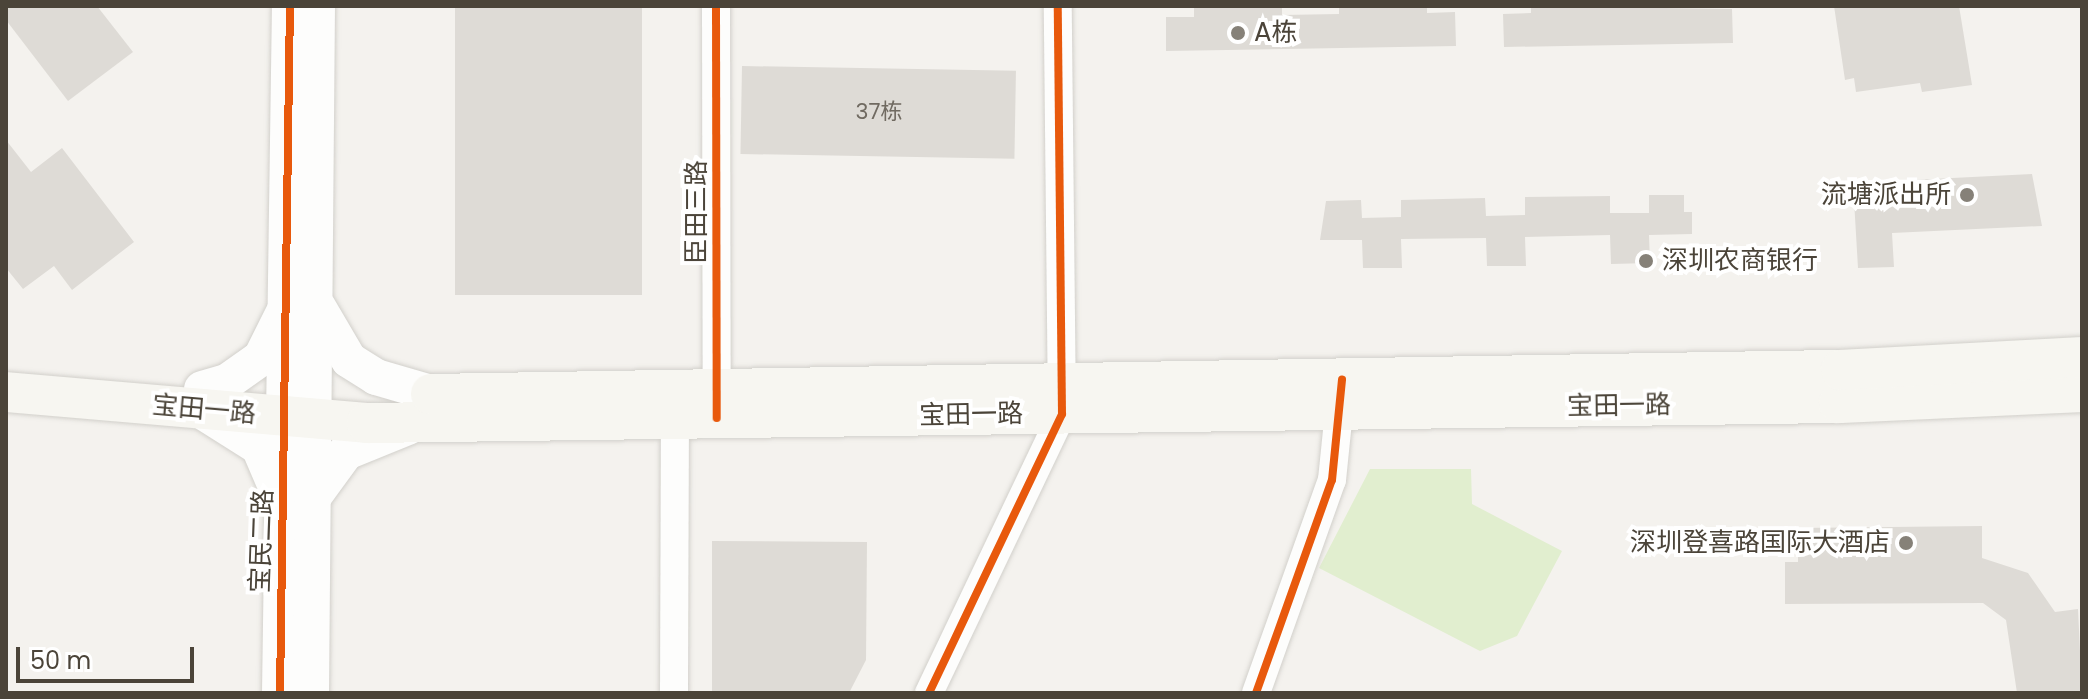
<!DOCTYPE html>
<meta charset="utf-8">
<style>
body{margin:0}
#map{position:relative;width:2088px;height:699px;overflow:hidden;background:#f4f2ee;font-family:Poppins,"Noto Sans SC",sans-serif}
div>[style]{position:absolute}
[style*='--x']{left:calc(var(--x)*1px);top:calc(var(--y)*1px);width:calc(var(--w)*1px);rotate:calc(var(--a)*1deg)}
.green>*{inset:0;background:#e1eecf}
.building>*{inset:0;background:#dedbd6;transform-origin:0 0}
.roads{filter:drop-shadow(0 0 2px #d2d0cb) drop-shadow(0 0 2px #d2d0cb)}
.minor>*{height:28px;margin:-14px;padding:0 14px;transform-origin:14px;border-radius:14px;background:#fdfdfc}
.tertiary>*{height:36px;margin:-18px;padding:0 18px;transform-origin:18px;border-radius:18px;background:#fdfdfc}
.secondary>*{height:40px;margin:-20px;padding:0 20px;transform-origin:20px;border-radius:20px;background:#f7f6f1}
.cycleway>*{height:8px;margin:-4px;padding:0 4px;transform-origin:4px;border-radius:4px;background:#e8590c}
.dots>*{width:22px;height:22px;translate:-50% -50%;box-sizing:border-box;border:4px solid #fff;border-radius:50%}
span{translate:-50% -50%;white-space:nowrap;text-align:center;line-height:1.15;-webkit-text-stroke:8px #fff;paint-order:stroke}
.number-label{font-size:22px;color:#706a61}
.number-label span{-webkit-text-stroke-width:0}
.poi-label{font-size:26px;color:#4b4439}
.left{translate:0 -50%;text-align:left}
.right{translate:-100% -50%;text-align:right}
.street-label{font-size:26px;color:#4b4439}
.frame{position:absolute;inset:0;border:8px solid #4b4439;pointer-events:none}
.scale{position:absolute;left:16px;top:647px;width:178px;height:36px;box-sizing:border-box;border:4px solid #4b4439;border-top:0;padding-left:10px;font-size:24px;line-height:28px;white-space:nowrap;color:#4b4439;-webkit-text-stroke:6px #fff;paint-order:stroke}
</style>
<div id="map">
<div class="green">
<div style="clip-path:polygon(1370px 469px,1471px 469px,1472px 504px,1562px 551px,1517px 636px,1480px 651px,1319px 568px)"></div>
</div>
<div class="building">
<div style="clip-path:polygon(6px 6px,97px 6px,133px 52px,68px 101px,6px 20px)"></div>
<div style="left:455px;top:6px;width:187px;height:289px"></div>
<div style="clip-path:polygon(1194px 6px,1282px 6px,1282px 15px,1339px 14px,1339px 6px,1427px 6px,1427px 13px,1455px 12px,1456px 46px,1166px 51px,1166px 17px,1194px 17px)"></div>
<div style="clip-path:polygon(1531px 6px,1732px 9px,1733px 43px,1504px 47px,1503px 14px,1531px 13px)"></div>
<div style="clip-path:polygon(1834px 6px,1959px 6px,1972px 85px,1922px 92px,1920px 83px,1856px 92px,1854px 78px,1845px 80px)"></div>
<div style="left:742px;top:66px;width:274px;height:88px;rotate:1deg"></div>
<div style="clip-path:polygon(6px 140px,31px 172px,62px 148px,134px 242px,72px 290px,54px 266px,23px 289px,6px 268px)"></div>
<div style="clip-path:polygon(2032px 174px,2042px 226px,1892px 233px,1894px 267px,1858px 268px,1853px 183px)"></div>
<div style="clip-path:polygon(1649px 195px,1684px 195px,1684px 212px,1692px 212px,1692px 234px,1649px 235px,1650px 263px,1611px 264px,1610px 235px,1525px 237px,1526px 266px,1487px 266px,1486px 238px,1401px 239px,1402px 268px,1363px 268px,1362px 240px,1320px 240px,1326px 201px,1361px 200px,1362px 218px,1401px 217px,1401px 200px,1485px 198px,1486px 216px,1525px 215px,1525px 197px,1610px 196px,1610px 213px,1649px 213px)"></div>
<div style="clip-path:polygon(1982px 526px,1982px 558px,2028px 573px,2055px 612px,2078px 609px,2082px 693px,2017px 693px,2006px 620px,1983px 603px,1785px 604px,1785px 562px,1798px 562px,1798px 528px)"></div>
<div style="clip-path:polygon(712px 541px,867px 542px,866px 660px,849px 693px,712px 693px)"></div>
</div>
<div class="roads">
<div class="minor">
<div style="--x:716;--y:6;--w:399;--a:89.9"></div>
<div style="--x:674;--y:693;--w:274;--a:-89.8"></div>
<div style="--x:929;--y:693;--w:309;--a:-64.5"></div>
<div style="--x:1062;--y:414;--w:408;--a:-90.6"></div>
<div style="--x:1256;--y:693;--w:226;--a:-70.4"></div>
<div style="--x:1332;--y:480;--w:88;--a:-84.2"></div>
</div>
<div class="tertiary">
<div style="--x:318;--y:307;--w:61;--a:59.7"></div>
<div style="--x:349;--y:360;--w:32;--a:32"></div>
<div style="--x:376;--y:377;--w:60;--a:16.3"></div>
<div style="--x:202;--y:389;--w:26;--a:-16"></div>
<div style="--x:227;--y:382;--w:42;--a:-35.2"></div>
<div style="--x:261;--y:358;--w:51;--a:-63.4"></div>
<div style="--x:202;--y:411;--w:67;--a:32.3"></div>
<div style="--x:259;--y:447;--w:53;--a:66.8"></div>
<div style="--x:314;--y:496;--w:54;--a:-54"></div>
<div style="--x:346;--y:452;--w:67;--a:-22"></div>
<div style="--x:280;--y:693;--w:687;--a:-89.17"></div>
<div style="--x:311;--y:693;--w:687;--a:-89.5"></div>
</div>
<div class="secondary">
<div style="--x:6;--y:392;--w:362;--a:4.9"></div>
<div style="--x:367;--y:423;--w:1472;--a:-0.78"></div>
<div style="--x:1839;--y:403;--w:243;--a:-2.6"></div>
<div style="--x:431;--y:394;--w:1410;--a:-0.98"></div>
<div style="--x:1841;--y:370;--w:241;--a:-3.1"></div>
</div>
</div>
<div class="cycleway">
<div style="--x:716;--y:6;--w:412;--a:89.9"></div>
<div style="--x:280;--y:693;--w:687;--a:-89.17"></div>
<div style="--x:929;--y:693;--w:309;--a:-64.5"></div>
<div style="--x:1062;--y:414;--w:408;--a:-90.6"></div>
<div style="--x:1256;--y:693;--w:226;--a:-70.4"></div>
<div style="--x:1332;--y:480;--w:101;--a:-84.3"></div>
</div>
<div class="dots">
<div style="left:1238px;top:33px;background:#868178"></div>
<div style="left:1967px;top:195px;background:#868178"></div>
<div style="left:1646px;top:261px;background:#868178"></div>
<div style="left:1906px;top:543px;background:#868178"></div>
</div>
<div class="number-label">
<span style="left:879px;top:112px">37栋</span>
</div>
<div class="poi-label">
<span class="left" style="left:1254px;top:33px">A栋</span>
<span class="right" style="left:1951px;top:195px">流塘派出所</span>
<span class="left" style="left:1662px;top:261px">深圳农商银行</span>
<span class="right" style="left:1890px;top:543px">深圳登喜路国际大酒店</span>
</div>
<div class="street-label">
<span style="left:697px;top:212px;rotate:-90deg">臣田三路</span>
<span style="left:1619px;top:406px;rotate:-1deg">宝田一路</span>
<span style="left:204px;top:410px;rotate:5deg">宝田一路</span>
<span style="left:971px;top:415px;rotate:-1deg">宝田一路</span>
<span style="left:262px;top:541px;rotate:-88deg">宝民二路</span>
</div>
<div class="frame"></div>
<div class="scale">50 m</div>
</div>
